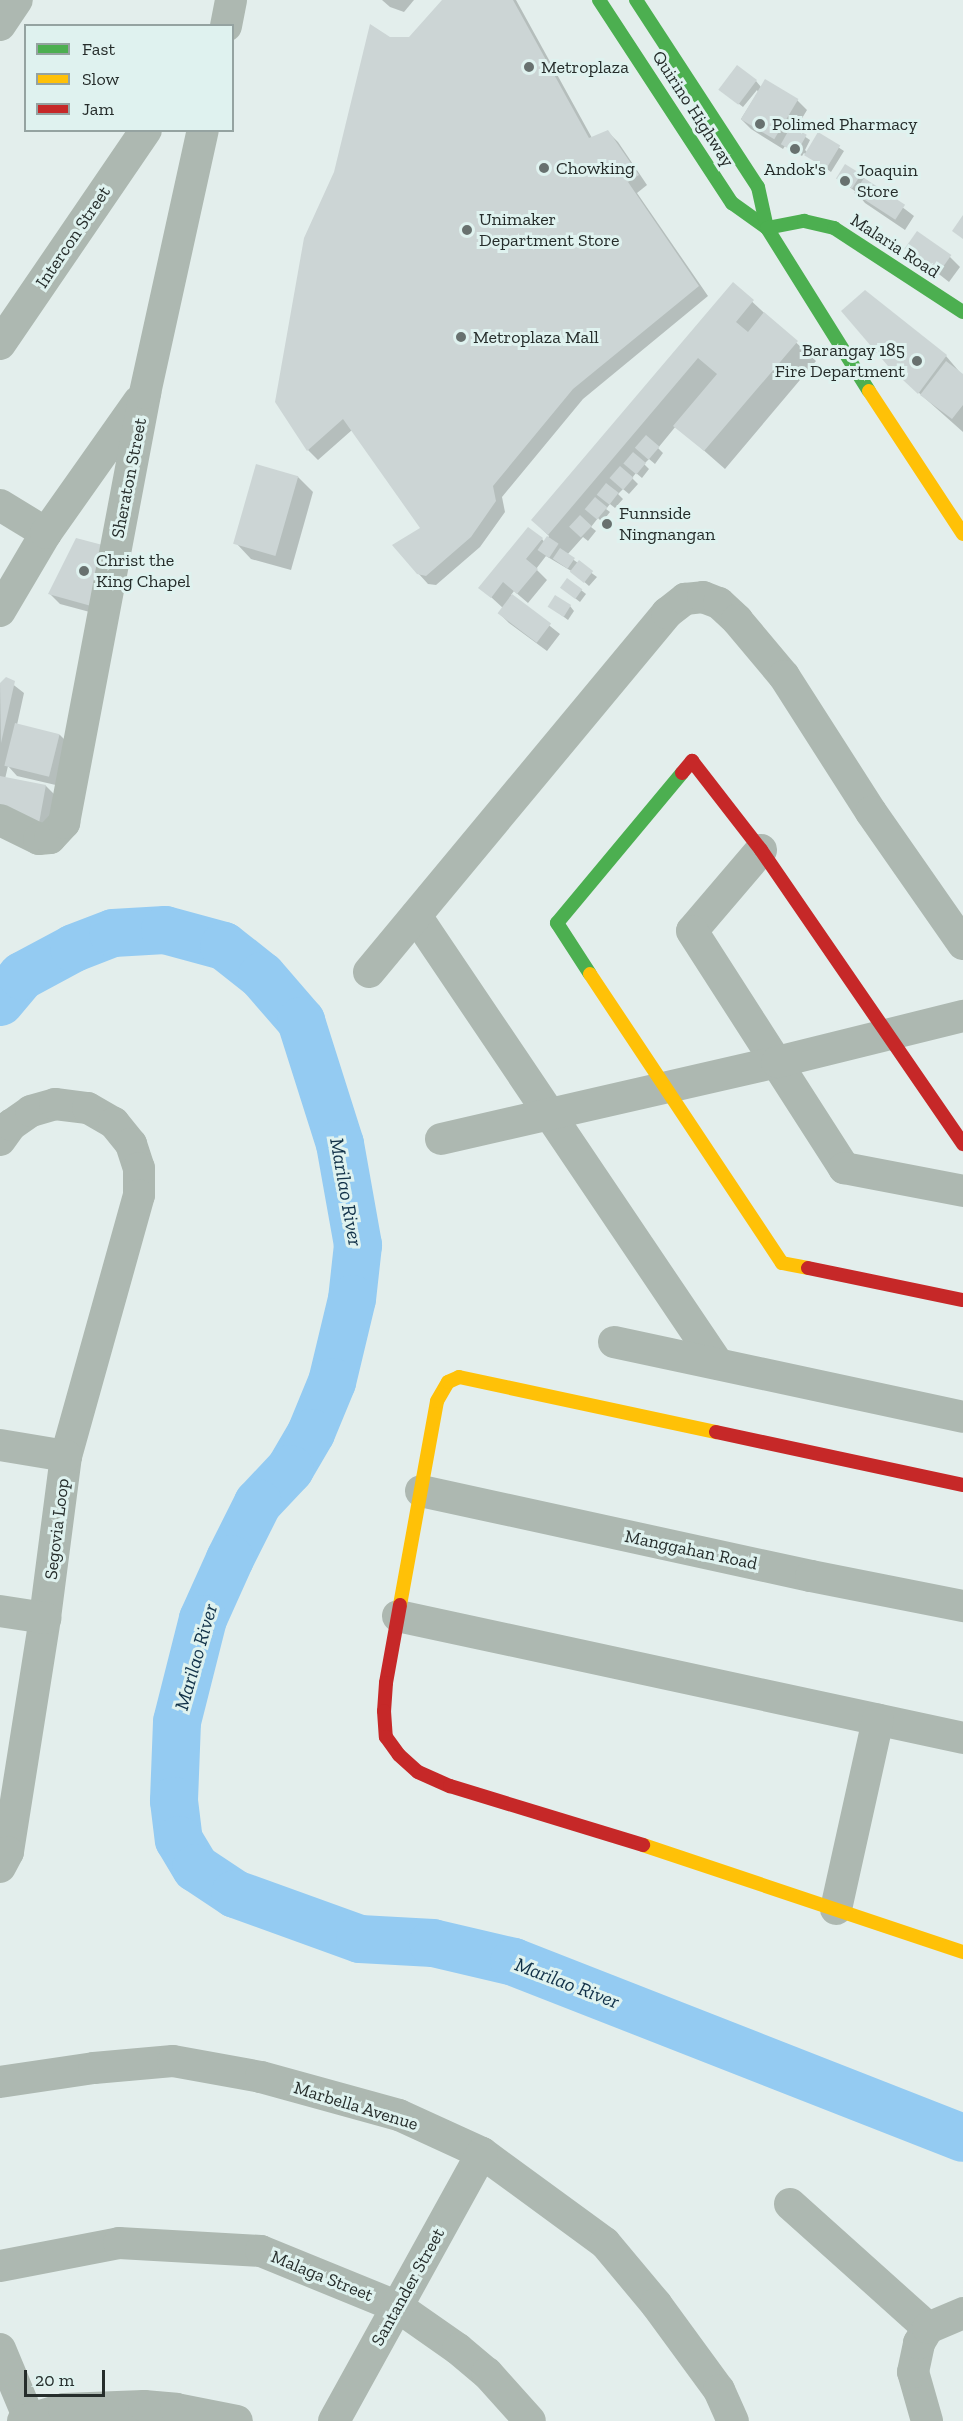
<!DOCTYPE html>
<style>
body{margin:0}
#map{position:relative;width:963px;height:2421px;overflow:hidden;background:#e3eeec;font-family:"Zilla Slab",serif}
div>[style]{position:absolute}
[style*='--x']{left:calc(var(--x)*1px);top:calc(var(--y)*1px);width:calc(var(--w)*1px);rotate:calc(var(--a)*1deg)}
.shadow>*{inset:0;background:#0003}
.river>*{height:48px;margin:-24px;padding:0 24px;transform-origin:24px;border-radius:24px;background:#94cbf2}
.building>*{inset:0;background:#ccd5d5;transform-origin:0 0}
.street>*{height:32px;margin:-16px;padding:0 16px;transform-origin:16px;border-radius:16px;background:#adb8b1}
.fast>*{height:14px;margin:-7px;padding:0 7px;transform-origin:7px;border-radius:7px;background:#4caf50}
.slow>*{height:14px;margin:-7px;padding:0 7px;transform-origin:7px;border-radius:7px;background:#ffc107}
.jam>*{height:14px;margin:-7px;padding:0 7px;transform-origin:7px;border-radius:7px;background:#c62828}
.dots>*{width:16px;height:16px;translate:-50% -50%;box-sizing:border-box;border:3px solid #dff2ef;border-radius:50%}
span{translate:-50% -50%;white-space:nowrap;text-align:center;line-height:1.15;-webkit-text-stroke:6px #dff2ef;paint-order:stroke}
.poi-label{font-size:18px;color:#262d2b}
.left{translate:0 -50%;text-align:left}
.right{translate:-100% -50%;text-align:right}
.street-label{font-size:18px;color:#262d2b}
.water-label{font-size:20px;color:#113148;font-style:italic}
.legend{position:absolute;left:24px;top:24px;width:210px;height:108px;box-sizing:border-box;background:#dff2ef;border:2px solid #95a3a1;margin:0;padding:8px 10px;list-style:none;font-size:18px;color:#262d2b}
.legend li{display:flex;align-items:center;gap:12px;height:30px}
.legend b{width:30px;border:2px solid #95a3a1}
.scale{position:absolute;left:24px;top:2370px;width:81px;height:27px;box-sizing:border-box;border:3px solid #262d2b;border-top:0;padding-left:8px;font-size:18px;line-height:21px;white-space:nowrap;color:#262d2b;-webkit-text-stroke:4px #dff2ef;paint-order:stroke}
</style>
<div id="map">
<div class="shadow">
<div style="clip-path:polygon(382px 0,414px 0,404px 12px,390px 7px)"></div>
<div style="clip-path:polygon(444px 0,516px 0,592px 138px,608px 132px,618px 142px,647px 185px,637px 193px,708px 296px,583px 399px,502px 497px,505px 512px,480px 547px,436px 585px,428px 584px,418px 573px,422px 528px,352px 430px,318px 460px,308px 450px,335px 172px,390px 39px,409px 39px)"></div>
<div style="clip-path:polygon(756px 81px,761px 87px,797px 100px,807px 110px,795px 130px,810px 140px,805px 150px,807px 152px,818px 134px,844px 151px,831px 172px,804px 153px,802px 156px,785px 146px,783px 149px,751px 129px,741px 119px,758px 92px,757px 90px,743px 107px,725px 93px)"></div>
<div style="clip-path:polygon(860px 175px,914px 216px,905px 230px,865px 203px,856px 192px,838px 178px)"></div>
<div style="clip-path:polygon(907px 249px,950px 257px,960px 267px,949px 282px)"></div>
<div style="clip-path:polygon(733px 284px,816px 361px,725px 469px,676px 426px,658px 448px,663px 453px,655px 464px,649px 459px,644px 464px,649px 469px,642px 478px,636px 473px,632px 478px,638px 484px,629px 494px,623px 489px,618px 494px,623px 499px,615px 508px,610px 504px,606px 509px,610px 512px,602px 522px,598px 518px,591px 527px,596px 531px,588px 541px,583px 537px,567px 555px,597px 577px,589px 586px,573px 572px,546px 556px,536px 569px,547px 580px,528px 603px,514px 591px,511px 595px,560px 634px,547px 651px,509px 623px,500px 614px,503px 608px,480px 587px,542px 539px,545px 543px,549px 536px,533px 520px)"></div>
<div style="clip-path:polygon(946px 356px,963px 376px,963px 432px,900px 376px)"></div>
<div style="clip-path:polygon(258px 466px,298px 477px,313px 492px,291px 570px,251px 559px,236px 543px)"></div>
<div style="clip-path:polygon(124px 560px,112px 618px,60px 604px,50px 594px)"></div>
<div style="clip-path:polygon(562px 588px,581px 590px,586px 594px,580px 602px)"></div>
<div style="clip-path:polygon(549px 606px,570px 606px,574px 611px,568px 620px)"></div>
<div style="clip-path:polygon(6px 679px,24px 693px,17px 725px,60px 735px,70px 745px,60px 786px,17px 776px,8px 766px,5px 779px,46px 786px,56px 796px,49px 832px,0 823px,0 685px)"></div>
</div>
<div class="river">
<div style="--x:0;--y:1002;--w:34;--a:-50"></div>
<div style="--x:22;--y:976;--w:59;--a:-28.3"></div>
<div style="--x:74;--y:948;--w:42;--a:-21"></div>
<div style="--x:113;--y:933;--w:52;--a:-3.3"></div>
<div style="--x:165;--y:930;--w:61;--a:15.2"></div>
<div style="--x:224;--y:946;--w:48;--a:38.3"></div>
<div style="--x:262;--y:976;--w:60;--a:49.1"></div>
<div style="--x:301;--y:1021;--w:129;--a:72.4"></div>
<div style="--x:340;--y:1144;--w:103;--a:79.9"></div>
<div style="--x:358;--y:1245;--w:54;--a:96.3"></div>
<div style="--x:352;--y:1299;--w:85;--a:103.5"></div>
<div style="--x:332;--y:1382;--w:55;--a:112.4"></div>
<div style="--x:311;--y:1433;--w:42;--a:120.3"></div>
<div style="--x:290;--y:1469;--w:47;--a:133.3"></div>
<div style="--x:258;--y:1503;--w:63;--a:116.6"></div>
<div style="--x:230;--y:1559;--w:66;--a:114.2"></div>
<div style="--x:203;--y:1619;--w:106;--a:104.2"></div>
<div style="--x:177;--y:1722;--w:79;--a:92.2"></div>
<div style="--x:174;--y:1801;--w:39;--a:83"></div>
<div style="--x:179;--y:1840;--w:33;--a:59"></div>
<div style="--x:196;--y:1868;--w:47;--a:33.7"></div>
<div style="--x:235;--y:1894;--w:133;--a:19.8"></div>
<div style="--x:360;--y:1939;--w:73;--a:3.1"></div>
<div style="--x:433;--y:1943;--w:83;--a:13.2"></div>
<div style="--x:514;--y:1962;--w:482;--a:21.4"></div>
</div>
<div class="building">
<div style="clip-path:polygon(442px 0,513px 0,589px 138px,608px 130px,639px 175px,628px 182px,699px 286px,573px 389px,493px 486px,496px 501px,471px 537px,426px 576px,417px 574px,392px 545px,420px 528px,343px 419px,307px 451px,275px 402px,304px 238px,334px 172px,370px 24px,390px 37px,409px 37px)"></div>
<div style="left:737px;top:65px;width:25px;height:31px;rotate:37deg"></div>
<div style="left:765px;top:79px;width:39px;height:47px;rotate:31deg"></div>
<div style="left:791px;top:126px;width:18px;height:21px;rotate:29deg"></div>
<div style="left:818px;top:132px;width:26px;height:27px;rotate:31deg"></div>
<div style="left:845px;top:164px;width:19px;height:17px;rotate:32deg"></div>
<div style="left:864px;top:178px;width:49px;height:18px;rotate:33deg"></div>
<div style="clip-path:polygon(963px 215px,963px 239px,952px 231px)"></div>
<div style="left:917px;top:231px;width:42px;height:22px;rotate:35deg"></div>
<div style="clip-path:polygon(733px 282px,754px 300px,736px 322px,748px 332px,764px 312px,798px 341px,704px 451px,673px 426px,717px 374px,698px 358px,548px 535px,531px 520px)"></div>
<div style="clip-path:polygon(865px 290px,947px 355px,918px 394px,888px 366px,841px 311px)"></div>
<div style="clip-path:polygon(946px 361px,963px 374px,963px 405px,952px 419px,920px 395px)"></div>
<div style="left:646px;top:435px;width:18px;height:17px;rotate:41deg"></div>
<div style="left:633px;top:452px;width:17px;height:15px;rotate:40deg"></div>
<div style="left:256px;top:464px;width:44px;height:83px;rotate:16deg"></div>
<div style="left:620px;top:466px;width:18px;height:16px;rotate:41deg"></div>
<div style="left:606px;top:483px;width:16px;height:15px;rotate:38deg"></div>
<div style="left:595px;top:497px;width:16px;height:16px;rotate:40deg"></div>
<div style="left:580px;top:515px;width:16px;height:16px;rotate:43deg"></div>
<div style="clip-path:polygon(528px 527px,543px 538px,526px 559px,538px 569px,517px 594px,503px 582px,491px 598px,478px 588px)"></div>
<div style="left:547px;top:536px;width:14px;height:17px;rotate:34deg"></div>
<div style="clip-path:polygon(76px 538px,114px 548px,102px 609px,48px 594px)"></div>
<div style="left:560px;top:548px;width:18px;height:13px;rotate:34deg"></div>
<div style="left:579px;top:560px;width:18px;height:15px;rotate:38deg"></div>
<div style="left:567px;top:578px;width:19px;height:12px;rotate:36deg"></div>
<div style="left:512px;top:594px;width:49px;height:24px;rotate:37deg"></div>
<div style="left:555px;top:595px;width:19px;height:14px;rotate:32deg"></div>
<div style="clip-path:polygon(6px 677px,15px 681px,1px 743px,0 683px)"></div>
<div style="left:15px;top:723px;width:46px;height:44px;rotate:14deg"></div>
<div style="clip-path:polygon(0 776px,46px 785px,39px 823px,0 815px)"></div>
</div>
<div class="street">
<div style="--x:0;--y:25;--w:30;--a:-56"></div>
<div style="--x:226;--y:26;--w:26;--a:-79"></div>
<div style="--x:0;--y:344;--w:259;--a:-55.7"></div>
<div style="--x:0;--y:505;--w:54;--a:31.3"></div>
<div style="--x:0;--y:611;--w:91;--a:-59.5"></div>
<div style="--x:46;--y:533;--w:161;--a:-54.8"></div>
<div style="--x:0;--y:820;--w:43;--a:26"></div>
<div style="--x:39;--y:839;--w:11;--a:-5"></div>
<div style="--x:50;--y:838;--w:21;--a:-47"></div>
<div style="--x:64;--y:823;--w:438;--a:-79.3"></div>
<div style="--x:145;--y:393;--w:269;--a:-77.6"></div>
<div style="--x:761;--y:850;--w:106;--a:130.4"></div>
<div style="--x:692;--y:931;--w:282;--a:57.3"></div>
<div style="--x:844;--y:1168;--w:121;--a:10.9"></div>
<div style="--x:416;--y:916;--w:540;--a:56.02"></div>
<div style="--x:369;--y:972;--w:467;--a:-50.3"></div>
<div style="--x:667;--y:613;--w:23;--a:-38"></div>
<div style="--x:685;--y:599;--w:18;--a:-6"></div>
<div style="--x:703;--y:597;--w:17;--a:21"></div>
<div style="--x:719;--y:603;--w:25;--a:43"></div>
<div style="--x:737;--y:620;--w:73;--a:50"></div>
<div style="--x:784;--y:676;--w:161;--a:57.4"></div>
<div style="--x:871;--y:812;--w:161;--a:55.1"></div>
<div style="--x:441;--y:1139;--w:345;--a:-12.9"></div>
<div style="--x:777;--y:1062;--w:192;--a:-13.9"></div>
<div style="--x:0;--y:1140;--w:19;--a:-54"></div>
<div style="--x:11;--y:1125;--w:24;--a:-35"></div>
<div style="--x:31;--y:1111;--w:25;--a:-16"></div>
<div style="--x:55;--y:1104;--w:33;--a:7"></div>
<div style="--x:88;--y:1108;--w:30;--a:30"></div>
<div style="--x:114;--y:1123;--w:27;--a:51"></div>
<div style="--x:131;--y:1144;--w:25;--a:72"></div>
<div style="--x:139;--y:1168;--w:27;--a:90"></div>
<div style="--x:139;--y:1195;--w:271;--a:105.6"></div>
<div style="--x:66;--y:1456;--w:163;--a:97.4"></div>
<div style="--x:45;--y:1618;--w:237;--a:99"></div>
<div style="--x:8;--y:1852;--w:17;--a:118"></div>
<div style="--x:614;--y:1342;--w:357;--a:12.1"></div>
<div style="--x:0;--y:1445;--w:67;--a:9.5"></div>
<div style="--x:421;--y:1491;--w:399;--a:12.3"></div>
<div style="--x:811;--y:1576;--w:155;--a:11.2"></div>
<div style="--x:0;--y:1611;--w:46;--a:8.8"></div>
<div style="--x:398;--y:1616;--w:578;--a:12.18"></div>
<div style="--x:836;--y:1909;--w:194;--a:-77.5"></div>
<div style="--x:0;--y:2082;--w:95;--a:-8.5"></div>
<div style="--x:94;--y:2068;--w:79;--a:-5.1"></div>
<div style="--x:173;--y:2061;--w:89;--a:10.3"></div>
<div style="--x:261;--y:2077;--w:143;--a:15.4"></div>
<div style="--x:399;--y:2115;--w:91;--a:24.6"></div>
<div style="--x:482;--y:2153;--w:152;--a:36.2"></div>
<div style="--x:605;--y:2243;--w:80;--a:50.1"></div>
<div style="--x:656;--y:2304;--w:107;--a:53.8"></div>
<div style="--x:719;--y:2390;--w:34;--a:66"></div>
<div style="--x:790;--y:2204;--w:186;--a:41.9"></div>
<div style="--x:0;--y:2266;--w:121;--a:-10.9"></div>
<div style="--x:119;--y:2243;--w:142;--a:3.2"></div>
<div style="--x:261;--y:2251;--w:148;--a:22.2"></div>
<div style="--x:398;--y:2307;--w:73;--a:35"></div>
<div style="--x:458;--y:2349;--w:38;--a:40"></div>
<div style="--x:487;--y:2373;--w:64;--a:48.1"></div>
<div style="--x:0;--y:2349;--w:78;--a:67.4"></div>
<div style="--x:23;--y:2421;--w:43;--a:-16.3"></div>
<div style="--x:64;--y:2409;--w:80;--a:-2.1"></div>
<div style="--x:144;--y:2406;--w:32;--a:5"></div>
<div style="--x:176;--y:2409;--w:62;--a:11.1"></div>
<div style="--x:334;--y:2421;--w:306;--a:-61.1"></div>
<div style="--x:927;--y:2421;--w:51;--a:-105.9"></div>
<div style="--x:913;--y:2372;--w:30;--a:-78"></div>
<div style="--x:919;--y:2343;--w:17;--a:-59"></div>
<div style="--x:928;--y:2328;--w:38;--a:-23"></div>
</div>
<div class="fast">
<div style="--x:599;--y:0;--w:243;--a:56.8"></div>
<div style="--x:732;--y:203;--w:43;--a:35.5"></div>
<div style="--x:636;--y:0;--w:223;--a:56.9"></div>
<div style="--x:758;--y:187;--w:42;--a:77.6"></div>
<div style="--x:767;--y:228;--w:192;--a:58"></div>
<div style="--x:767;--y:228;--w:38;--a:-11"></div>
<div style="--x:804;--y:221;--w:31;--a:13"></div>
<div style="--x:834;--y:228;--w:154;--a:33.1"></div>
<div style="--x:590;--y:974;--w:61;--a:-122.9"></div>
<div style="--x:557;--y:923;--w:195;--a:-50.2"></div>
</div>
<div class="slow">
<div style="--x:869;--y:391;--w:171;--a:56.7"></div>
<div style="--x:590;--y:974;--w:347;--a:56.4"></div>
<div style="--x:782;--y:1263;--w:26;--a:11"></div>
<div style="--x:400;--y:1605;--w:207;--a:-79.7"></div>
<div style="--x:437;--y:1401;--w:22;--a:-60"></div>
<div style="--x:448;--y:1382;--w:12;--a:-24"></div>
<div style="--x:459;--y:1377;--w:263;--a:12.1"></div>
<div style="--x:643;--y:1845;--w:337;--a:18.5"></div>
</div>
<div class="jam">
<div style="--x:682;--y:773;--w:16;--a:-50"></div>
<div style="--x:692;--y:761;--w:113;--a:52.2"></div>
<div style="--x:761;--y:850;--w:357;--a:55.5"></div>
<div style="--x:808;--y:1268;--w:158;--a:11.7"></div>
<div style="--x:716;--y:1432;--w:253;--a:12.1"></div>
<div style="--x:400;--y:1605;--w:79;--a:100.2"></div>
<div style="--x:386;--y:1683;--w:28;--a:94"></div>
<div style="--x:384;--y:1711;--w:26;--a:86"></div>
<div style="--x:386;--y:1737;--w:22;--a:54"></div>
<div style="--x:399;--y:1755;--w:25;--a:42"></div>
<div style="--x:418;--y:1772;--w:35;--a:24"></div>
<div style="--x:450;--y:1786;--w:202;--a:17"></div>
</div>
<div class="dots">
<div style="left:529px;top:67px;background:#68716f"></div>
<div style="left:760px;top:124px;background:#68716f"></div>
<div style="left:795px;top:149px;background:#68716f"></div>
<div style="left:544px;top:168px;background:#68716f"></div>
<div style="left:845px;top:181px;background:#68716f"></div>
<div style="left:467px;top:230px;background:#68716f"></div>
<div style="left:461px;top:337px;background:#68716f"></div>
<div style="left:917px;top:361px;background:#68716f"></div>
<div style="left:607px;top:524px;background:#68716f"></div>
<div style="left:84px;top:571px;background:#68716f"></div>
</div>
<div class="poi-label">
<span class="left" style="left:541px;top:67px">Metroplaza</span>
<span class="left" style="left:772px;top:124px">Polimed Pharmacy</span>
<span class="left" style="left:556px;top:168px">Chowking</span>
<span style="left:795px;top:169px">Andok's</span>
<span class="left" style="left:857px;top:181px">Joaquin<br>Store</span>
<span class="left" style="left:479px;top:230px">Unimaker<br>Department Store</span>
<span class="left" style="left:473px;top:337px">Metroplaza Mall</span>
<span class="right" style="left:905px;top:361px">Barangay 185<br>Fire Department</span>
<span class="left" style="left:619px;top:524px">Funnside<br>Ningnangan</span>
<span class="left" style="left:96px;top:571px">Christ the<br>King Chapel</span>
</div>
<div class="street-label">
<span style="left:693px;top:109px;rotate:57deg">Quirino Highway</span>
<span style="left:73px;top:237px;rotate:-56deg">Intercon Street</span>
<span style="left:895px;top:246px;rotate:33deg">Malaria Road</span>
<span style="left:129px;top:478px;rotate:-79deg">Sheraton Street</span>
<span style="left:57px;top:1529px;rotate:-83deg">Segovia Loop</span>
<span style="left:691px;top:1550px;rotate:12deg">Manggahan Road</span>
<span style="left:356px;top:2106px;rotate:17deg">Marbella Avenue</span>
<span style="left:322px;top:2276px;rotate:22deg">Malaga Street</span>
<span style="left:408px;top:2287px;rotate:-61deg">Santander Street</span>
</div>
<div class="water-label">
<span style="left:346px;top:1192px;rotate:80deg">Marilao River</span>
<span style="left:196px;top:1657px;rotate:-74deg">Marilao River</span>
<span style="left:567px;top:1983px;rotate:21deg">Marilao River</span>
</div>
<ul class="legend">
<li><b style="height:8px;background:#4caf50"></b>Fast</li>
<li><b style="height:8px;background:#ffc107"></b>Slow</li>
<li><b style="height:8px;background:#c62828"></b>Jam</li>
</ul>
<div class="scale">20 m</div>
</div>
